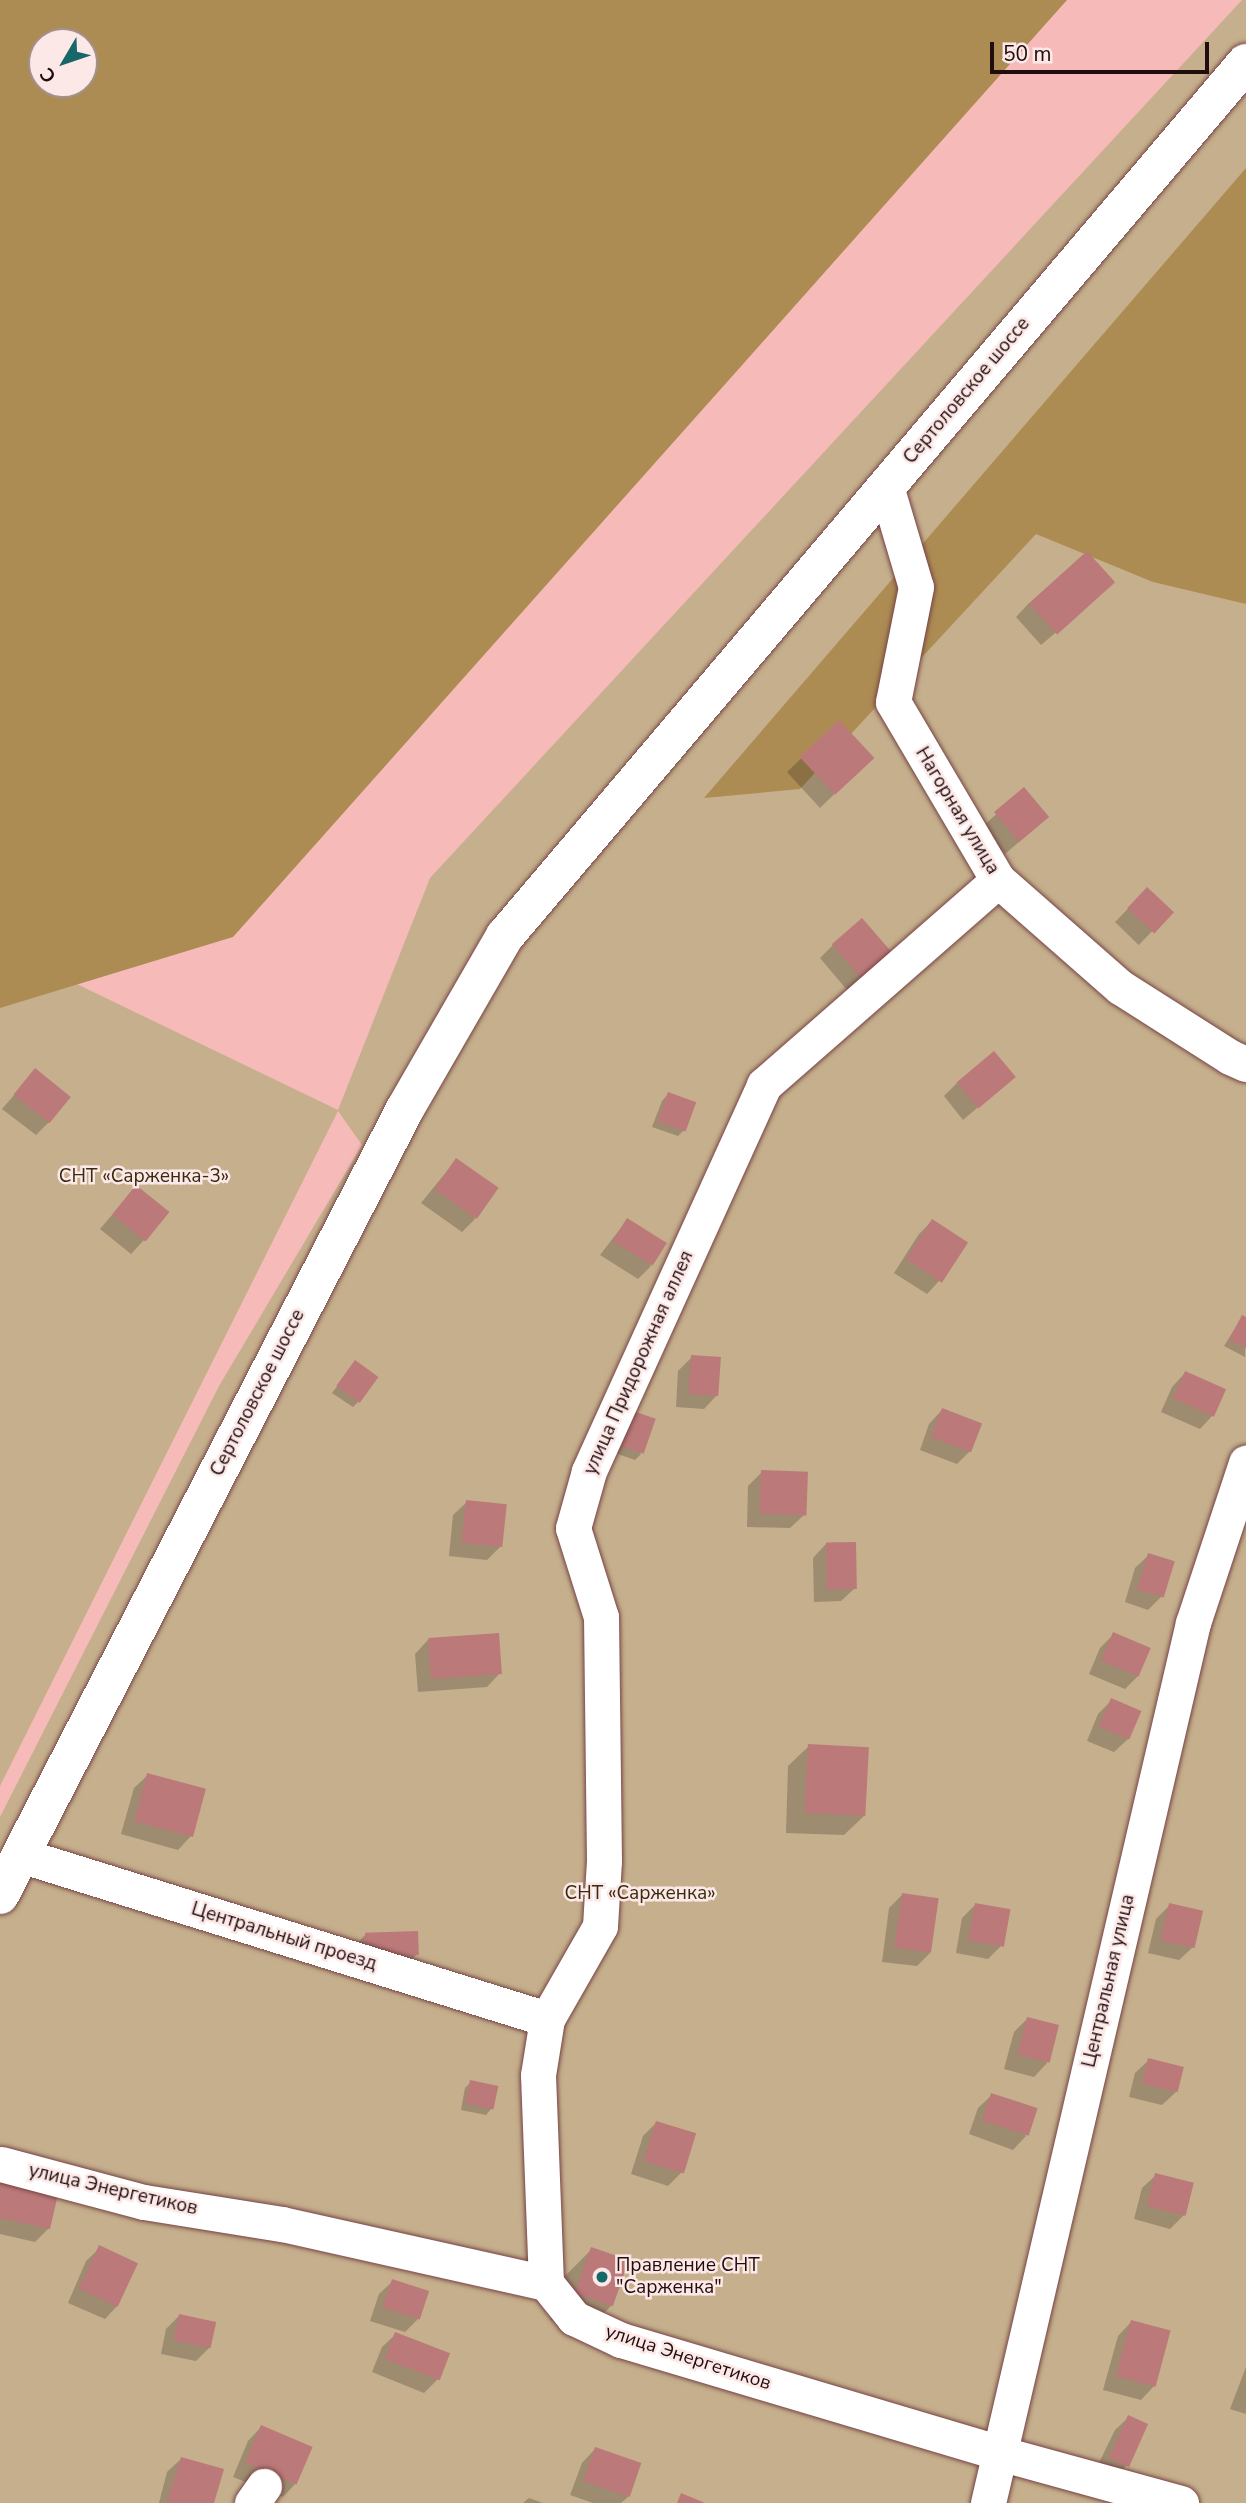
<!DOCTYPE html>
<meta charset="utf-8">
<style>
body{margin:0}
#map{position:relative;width:1246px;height:2503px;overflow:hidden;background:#f6bbb9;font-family:"Nunito Sans",sans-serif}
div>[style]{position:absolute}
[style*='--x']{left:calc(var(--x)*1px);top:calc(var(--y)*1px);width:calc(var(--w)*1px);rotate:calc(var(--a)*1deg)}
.green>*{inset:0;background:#c5af8c}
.forest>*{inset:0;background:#ad8c53}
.shadow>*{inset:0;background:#0003;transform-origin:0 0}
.building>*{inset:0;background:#bc7979;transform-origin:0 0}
.roads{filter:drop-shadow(0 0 2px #774445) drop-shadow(0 0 2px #774445)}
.minor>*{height:35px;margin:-17.5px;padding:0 17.5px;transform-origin:17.5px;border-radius:17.5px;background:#fff}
.major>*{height:38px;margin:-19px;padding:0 19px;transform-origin:19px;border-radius:19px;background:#fff}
.dots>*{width:19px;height:19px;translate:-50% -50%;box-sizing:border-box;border:4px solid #fbe8e7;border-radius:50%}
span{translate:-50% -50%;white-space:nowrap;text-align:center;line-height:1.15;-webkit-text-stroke:5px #fbe8e7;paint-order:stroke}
.street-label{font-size:19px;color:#210d0d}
.park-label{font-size:19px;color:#382a0f}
.poi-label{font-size:19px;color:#210d0d}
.left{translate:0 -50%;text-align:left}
.north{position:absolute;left:28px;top:28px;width:70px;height:70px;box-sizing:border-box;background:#fbe8e7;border:2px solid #a49090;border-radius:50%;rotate:231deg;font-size:19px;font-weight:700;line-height:28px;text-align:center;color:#210d0d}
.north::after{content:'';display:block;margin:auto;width:24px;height:32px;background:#176669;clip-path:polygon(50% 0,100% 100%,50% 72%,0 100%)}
.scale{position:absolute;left:990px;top:42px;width:219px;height:32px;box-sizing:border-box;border:4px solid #210d0d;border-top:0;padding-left:9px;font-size:21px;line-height:24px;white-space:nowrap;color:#210d0d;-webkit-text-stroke:5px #fbe8e7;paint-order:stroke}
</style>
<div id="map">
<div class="green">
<div style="clip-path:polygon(1242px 0,1246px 0,1246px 2503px,0 2503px,0 1817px,219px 1386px,362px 1145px,338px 1111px,0 1786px,0 947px,338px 1110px,430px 878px)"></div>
</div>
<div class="forest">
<div style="clip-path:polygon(evenodd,0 0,1067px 0,233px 937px,0 1008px,0 0,84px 42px,84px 84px,42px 84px,42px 42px,84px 42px)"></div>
<div style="clip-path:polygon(1246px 168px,1246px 604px,1153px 582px,1036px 534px,800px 789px,704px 798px)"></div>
</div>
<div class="shadow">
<div style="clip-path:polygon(1099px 596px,1041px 645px,1016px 617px,1029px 603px)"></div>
<div style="clip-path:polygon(839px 722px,858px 771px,820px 808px,787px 772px)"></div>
<div style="clip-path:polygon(1024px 789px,1033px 830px,1005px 854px,982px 827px)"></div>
<div style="left:1147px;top:889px;width:33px;height:46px;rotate:44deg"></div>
<div style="clip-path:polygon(833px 945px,889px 953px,847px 990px,820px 958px)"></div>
<div style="clip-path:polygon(35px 1071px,49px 1122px,36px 1135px,2px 1109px)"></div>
<div style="clip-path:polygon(1013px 1077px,963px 1120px,944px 1096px,957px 1083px)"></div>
<div style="clip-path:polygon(668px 1094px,684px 1130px,678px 1136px,652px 1127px,662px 1101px)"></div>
<div style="clip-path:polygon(456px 1160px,475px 1219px,462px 1232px,421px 1203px)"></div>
<div style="clip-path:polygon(136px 1187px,144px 1240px,131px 1254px,100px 1229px)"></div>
<div style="clip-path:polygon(627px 1220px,651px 1266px,638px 1279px,600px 1255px)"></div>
<div style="clip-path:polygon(932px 1221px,940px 1280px,927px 1294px,894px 1273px,919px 1234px)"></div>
<div style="clip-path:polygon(1242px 1317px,1246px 1319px,1245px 1357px,1224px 1346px)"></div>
<div style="clip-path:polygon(692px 1357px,717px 1395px,704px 1409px,676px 1407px,678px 1371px)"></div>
<div style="clip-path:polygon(355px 1363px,359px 1401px,353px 1407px,332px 1393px)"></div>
<div style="clip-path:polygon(1185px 1373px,1213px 1415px,1200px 1429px,1161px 1412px,1172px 1387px)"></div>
<div style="clip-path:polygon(942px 1410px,971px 1450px,957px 1464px,920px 1450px,929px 1424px)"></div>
<div style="clip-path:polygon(627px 1419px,641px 1454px,635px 1460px,615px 1453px)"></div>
<div style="clip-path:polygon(762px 1472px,804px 1515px,790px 1528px,747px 1527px,748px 1486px)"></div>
<div style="clip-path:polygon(467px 1502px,500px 1547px,487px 1560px,449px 1556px,453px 1515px)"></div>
<div style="clip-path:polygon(826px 1544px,855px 1588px,841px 1601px,814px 1602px,813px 1558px)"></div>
<div style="clip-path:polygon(1149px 1555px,1162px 1596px,1148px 1610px,1125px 1602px,1135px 1568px)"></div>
<div style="clip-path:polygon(1114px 1634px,1138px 1676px,1125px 1689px,1089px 1674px,1100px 1648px)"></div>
<div style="clip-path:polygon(428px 1640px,500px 1673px,487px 1687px,418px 1692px,415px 1654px)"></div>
<div style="clip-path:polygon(1112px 1700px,1128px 1739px,1114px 1752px,1087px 1741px,1098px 1714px)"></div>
<div style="clip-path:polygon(809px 1746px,865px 1815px,844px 1835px,786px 1833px,788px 1766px)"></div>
<div style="clip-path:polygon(148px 1775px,191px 1836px,178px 1850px,121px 1834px,134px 1788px)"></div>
<div style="clip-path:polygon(902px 1895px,930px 1953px,917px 1966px,882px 1962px,889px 1908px)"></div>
<div style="clip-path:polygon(976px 1904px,1002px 1945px,988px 1959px,956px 1953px,962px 1918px)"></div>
<div style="clip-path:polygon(1170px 1905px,1193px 1947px,1179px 1960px,1148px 1953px,1156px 1919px)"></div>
<div style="clip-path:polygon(365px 1935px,417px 1954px,404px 1968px,352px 1949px)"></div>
<div style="clip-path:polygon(1028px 2018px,1047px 2063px,1034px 2077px,1004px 2069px,1014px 2032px)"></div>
<div style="clip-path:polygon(1149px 2060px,1176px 2092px,1162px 2105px,1129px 2097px,1135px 2073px)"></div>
<div style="clip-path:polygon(471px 2082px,492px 2108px,486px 2115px,461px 2110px,465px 2088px)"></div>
<div style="clip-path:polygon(992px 2095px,1026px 2136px,1013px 2150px,969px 2134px,978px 2108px)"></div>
<div style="clip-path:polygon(656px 2123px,682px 2172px,668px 2186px,631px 2174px,643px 2136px)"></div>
<div style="clip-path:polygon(1156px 2175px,1184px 2215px,1170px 2229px,1134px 2219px,1142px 2188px)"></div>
<div style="clip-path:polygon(0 2179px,49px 2228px,35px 2242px,0 2234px)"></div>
<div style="clip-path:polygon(100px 2248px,118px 2305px,105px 2319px,68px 2303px,86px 2261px)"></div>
<div style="clip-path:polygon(592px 2249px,611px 2306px,584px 2333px,550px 2320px,565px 2276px)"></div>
<div style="clip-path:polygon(393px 2281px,418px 2319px,405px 2332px,370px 2321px,379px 2294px)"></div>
<div style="clip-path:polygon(179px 2316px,210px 2347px,196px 2361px,161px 2354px,166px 2329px)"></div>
<div style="clip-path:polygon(1131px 2322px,1154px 2386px,1141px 2400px,1103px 2390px,1118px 2336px)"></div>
<div style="clip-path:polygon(396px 2334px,438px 2379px,424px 2393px,372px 2372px,382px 2347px)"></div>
<div style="clip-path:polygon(1246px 2367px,1246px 2414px,1230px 2409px)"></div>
<div style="clip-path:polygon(1129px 2417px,1126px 2466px,1112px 2479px,1095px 2471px,1115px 2430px)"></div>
<div style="clip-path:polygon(261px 2427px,311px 2448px,296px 2483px,283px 2497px,233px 2477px,248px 2441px)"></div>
<div style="clip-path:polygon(595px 2449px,628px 2497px,621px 2503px,593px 2503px,570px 2495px,582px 2463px)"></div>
<div style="clip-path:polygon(181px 2459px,212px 2503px,159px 2503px,167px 2472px)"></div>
<div style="clip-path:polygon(529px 2498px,543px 2503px,523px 2503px)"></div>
</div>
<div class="building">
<div style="left:1087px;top:551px;width:42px;height:78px;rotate:48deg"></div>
<div style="left:839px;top:720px;width:52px;height:54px;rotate:47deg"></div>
<div style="left:1024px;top:787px;width:39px;height:39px;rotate:50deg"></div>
<div style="left:1147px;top:887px;width:37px;height:29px;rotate:43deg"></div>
<div style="left:862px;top:918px;width:46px;height:40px;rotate:49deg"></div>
<div style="left:994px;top:1051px;width:34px;height:49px;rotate:50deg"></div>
<div style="left:35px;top:1068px;width:46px;height:34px;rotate:39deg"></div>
<div style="left:668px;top:1092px;width:30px;height:31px;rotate:20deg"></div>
<div style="left:456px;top:1158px;width:52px;height:38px;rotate:35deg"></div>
<div style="left:136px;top:1185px;width:43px;height:38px;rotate:39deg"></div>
<div style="left:627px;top:1218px;width:47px;height:27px;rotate:32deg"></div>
<div style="left:932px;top:1219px;width:43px;height:48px;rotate:33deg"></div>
<div style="clip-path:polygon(1242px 1315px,1246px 1317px,1246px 1348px,1229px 1340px)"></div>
<div style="left:691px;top:1355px;width:30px;height:39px;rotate:4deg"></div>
<div style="left:355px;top:1360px;width:29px;height:32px;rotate:36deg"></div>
<div style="left:1185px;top:1371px;width:45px;height:30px;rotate:24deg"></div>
<div style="left:942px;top:1408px;width:43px;height:31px;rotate:21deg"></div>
<div style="left:633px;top:1411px;width:24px;height:37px;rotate:19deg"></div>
<div style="left:761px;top:1470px;width:47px;height:44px;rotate:2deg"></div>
<div style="left:466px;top:1500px;width:41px;height:43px;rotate:6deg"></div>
<div style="left:856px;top:1542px;width:47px;height:30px;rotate:89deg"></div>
<div style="left:1148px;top:1553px;width:28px;height:38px;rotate:17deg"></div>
<div style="left:1113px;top:1632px;width:41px;height:31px;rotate:23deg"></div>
<div style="left:499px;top:1633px;width:41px;height:71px;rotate:86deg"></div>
<div style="left:1111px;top:1698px;width:33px;height:31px;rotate:23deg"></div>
<div style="left:808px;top:1744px;width:61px;height:69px;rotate:3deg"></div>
<div style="left:147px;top:1773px;width:61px;height:50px;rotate:15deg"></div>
<div style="left:902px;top:1893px;width:37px;height:55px;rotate:8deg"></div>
<div style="left:975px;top:1903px;width:36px;height:38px;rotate:10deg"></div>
<div style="left:1169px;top:1903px;width:35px;height:38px;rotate:13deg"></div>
<div style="left:418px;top:1931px;width:24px;height:53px;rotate:88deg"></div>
<div style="left:1027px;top:2017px;width:33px;height:39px;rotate:14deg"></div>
<div style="left:1148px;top:2058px;width:37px;height:26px;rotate:14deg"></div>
<div style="left:470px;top:2080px;width:29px;height:24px;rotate:12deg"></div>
<div style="left:991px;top:2093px;width:49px;height:29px;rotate:18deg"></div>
<div style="left:656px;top:2121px;width:42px;height:42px;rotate:17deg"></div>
<div style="left:1155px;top:2173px;width:40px;height:34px;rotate:14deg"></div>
<div style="clip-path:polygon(0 2177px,59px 2190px,50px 2229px,0 2218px)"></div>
<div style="left:99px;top:2245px;width:43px;height:48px;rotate:25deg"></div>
<div style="left:591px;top:2247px;width:40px;height:49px;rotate:19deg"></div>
<div style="left:392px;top:2279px;width:39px;height:30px;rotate:18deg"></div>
<div style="left:179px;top:2314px;width:38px;height:27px;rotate:12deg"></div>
<div style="left:1131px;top:2320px;width:41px;height:58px;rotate:15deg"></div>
<div style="left:395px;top:2332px;width:59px;height:29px;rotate:21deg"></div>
<div style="left:1128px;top:2415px;width:22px;height:47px;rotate:24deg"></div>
<div style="left:261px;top:2425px;width:56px;height:41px;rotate:23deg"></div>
<div style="left:595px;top:2447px;width:49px;height:36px;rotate:19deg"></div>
<div style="clip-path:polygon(181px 2457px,224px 2469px,214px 2503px,167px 2503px)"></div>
<div style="clip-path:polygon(681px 2493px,705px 2503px,677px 2503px)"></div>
</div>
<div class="roads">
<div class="minor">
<div style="--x:886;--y:486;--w:105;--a:73.5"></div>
<div style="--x:916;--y:587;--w:117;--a:101.3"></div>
<div style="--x:893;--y:702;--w:207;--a:59.5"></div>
<div style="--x:998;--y:880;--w:162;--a:41.3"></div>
<div style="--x:1120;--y:987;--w:130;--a:32.5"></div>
<div style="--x:1230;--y:1057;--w:17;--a:24"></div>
<div style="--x:20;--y:1855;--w:552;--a:17.29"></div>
<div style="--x:1;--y:2164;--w:148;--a:14.9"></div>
<div style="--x:144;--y:2202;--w:140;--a:9.1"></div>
<div style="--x:282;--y:2224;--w:271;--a:12.6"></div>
<div style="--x:546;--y:2283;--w:45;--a:51.3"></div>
<div style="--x:574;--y:2318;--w:52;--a:25.1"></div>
<div style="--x:621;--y:2340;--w:395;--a:16.6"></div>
<div style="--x:999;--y:2453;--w:189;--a:15.4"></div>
<div style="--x:546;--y:2283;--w:208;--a:-92.2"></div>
<div style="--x:538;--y:2075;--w:57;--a:-80.9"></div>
<div style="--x:547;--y:2019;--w:107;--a:-60.3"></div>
<div style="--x:600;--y:1926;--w:65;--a:-86.5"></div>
<div style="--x:604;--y:1861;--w:244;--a:-90.7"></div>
<div style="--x:601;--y:1617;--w:93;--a:-107.5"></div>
<div style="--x:573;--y:1528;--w:59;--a:-74.3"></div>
<div style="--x:589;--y:1471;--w:424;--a:-65.6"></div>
<div style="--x:764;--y:1085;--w:311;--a:-41.2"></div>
<div style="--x:252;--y:2503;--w:21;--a:-55"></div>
<div style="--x:988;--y:2503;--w:904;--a:-76.89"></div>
<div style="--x:1193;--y:1623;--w:169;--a:-71.7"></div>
</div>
<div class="major">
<div style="--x:0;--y:1895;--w:884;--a:-62.74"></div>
<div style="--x:405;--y:1109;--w:200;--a:-60"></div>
<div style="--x:505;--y:936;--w:1145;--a:-49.68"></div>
</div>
</div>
<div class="dots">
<div style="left:602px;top:2277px;background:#176669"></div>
</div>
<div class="street-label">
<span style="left:967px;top:391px;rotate:-50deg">Сертоловское шоссе</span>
<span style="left:957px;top:811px;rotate:59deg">Нагорная улица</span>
<span style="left:639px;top:1363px;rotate:-66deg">улица Придорожная аллея</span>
<span style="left:258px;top:1393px;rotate:-63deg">Сертоловское шоссе</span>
<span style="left:284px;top:1937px;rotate:17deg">Центральный проезд</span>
<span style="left:1109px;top:1981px;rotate:-77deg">Центральная улица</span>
<span style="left:113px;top:2190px;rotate:13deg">улица Энергетиков</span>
<span style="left:688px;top:2358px;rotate:18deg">улица Энергетиков</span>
</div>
<div class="park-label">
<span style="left:144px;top:1177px">СНТ «Сарженка-3»</span>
<span style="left:640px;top:1894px">СНТ «Сарженка»</span>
</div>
<div class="poi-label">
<span class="left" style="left:616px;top:2277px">Правление СНТ<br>"Сарженка"</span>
</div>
<div class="north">С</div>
<div class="scale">50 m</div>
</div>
